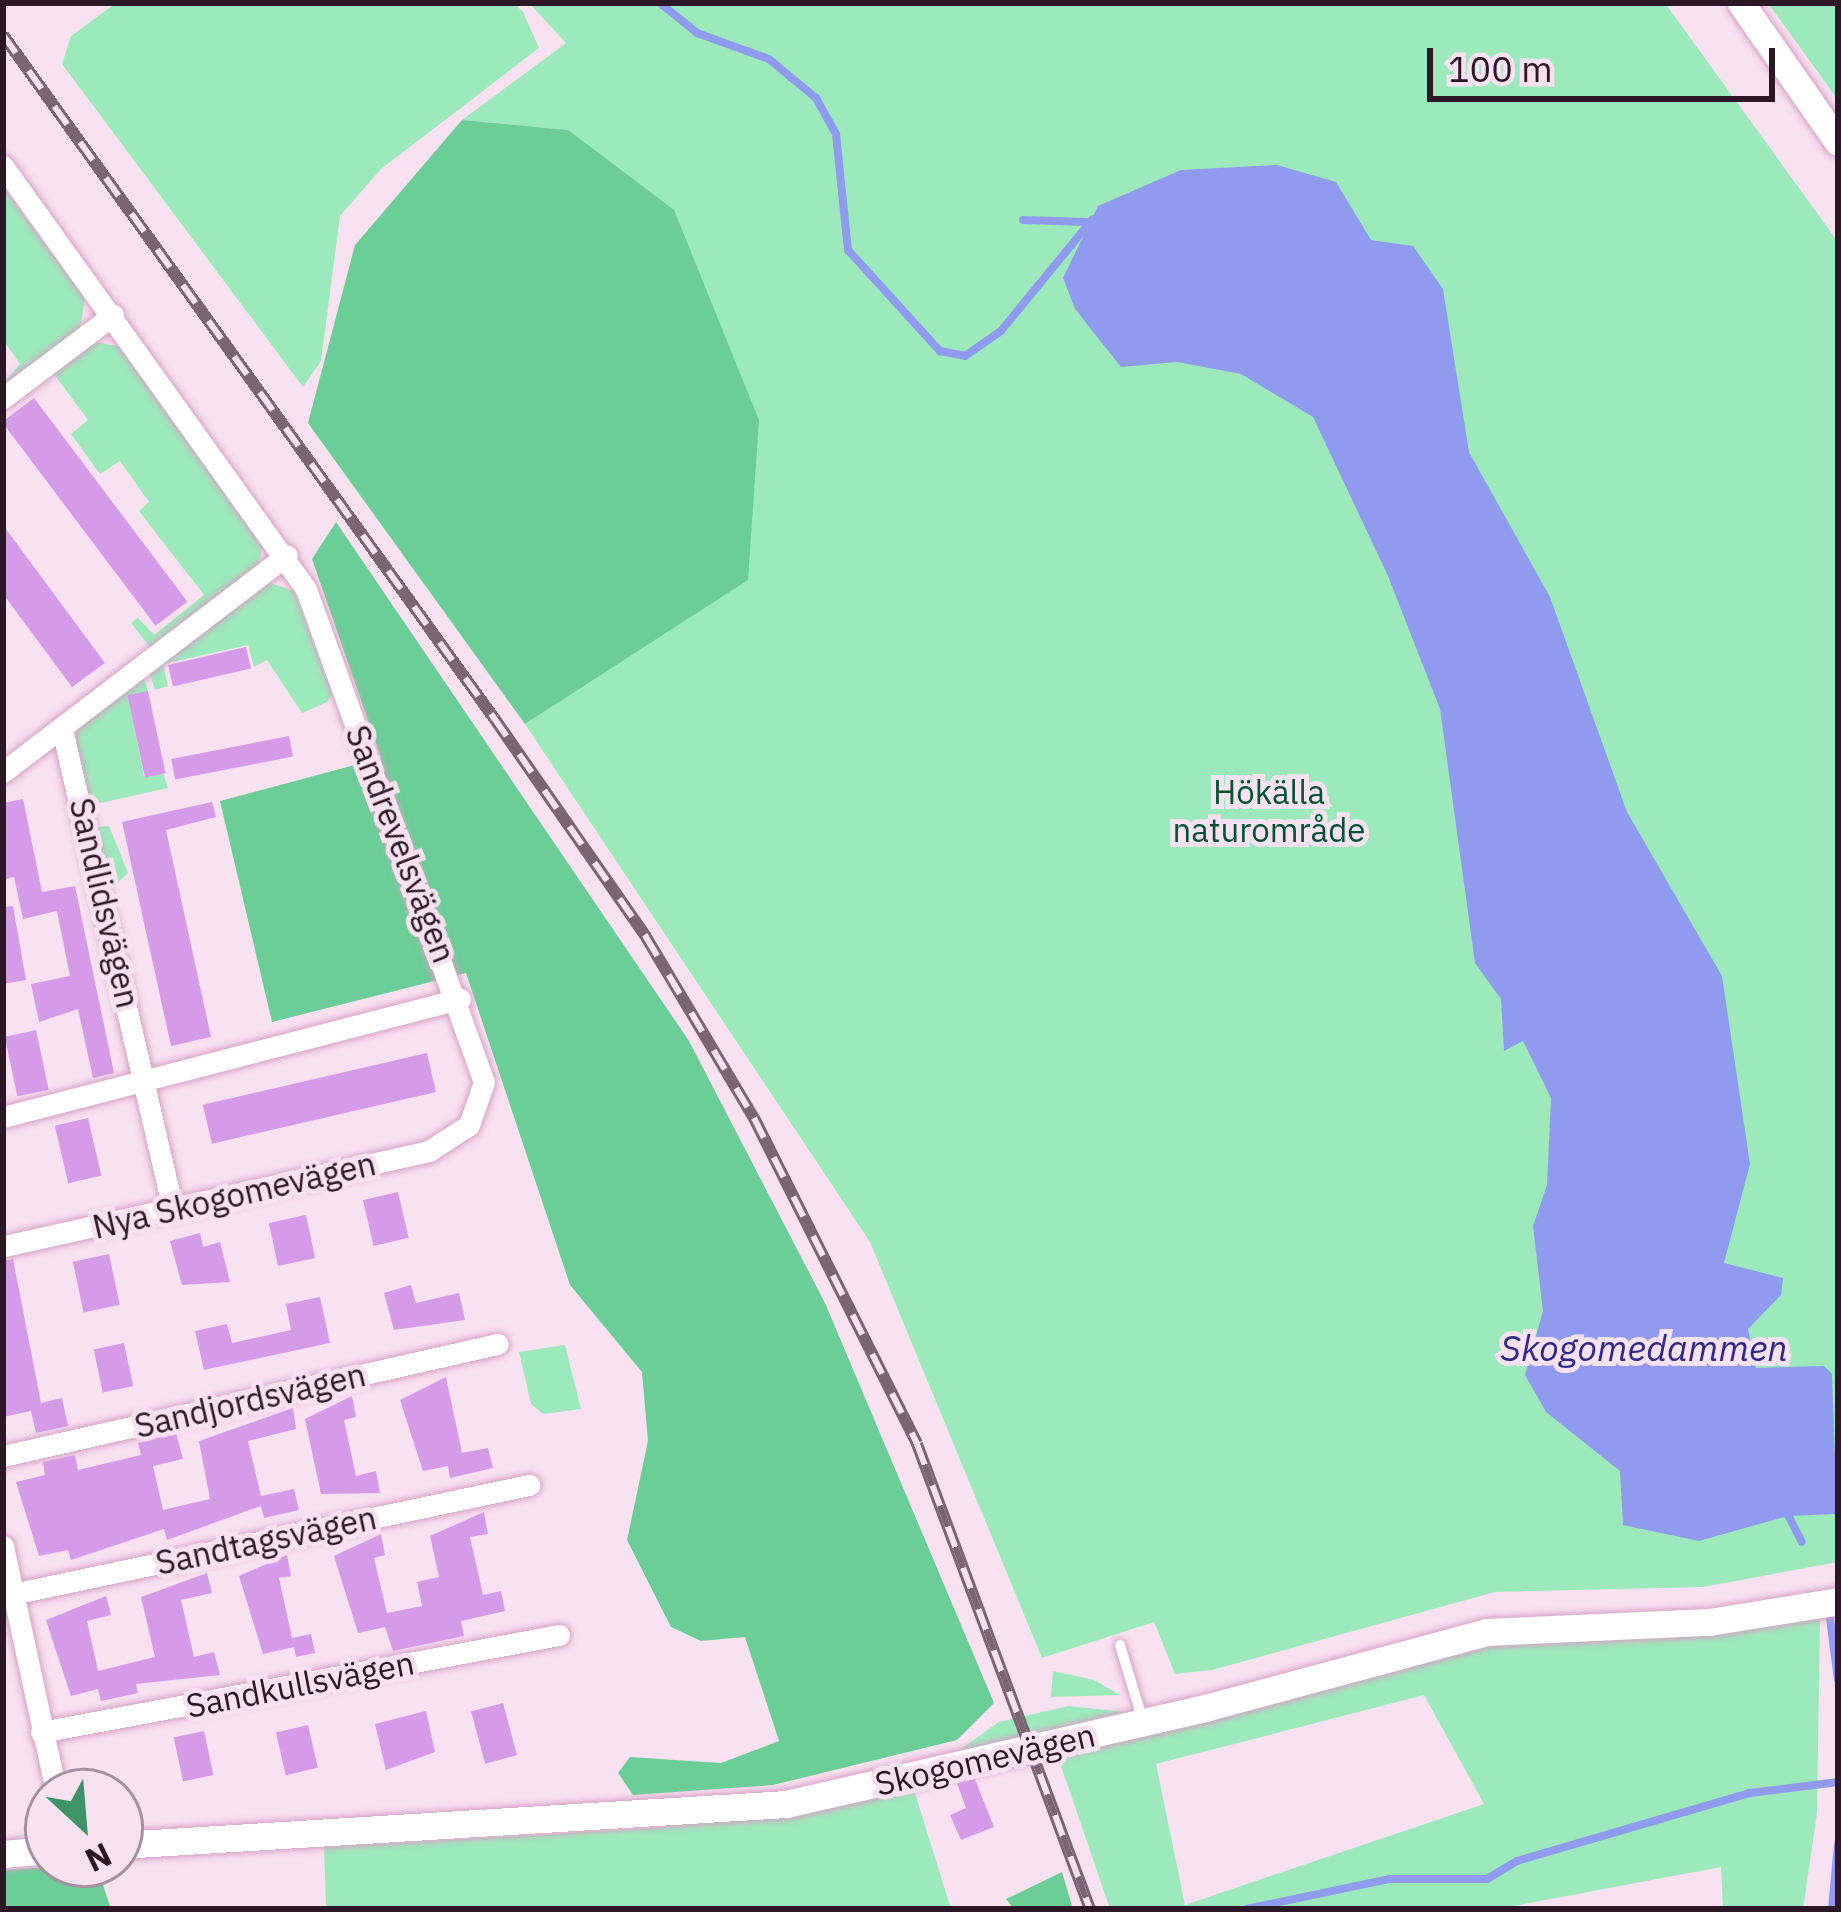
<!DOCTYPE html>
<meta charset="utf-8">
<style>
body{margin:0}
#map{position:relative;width:1841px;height:1912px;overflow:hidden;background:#f8e1f1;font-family:"IBM Plex Sans",sans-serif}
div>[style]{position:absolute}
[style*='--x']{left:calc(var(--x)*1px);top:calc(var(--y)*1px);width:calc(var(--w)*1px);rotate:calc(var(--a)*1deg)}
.green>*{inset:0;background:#9ceabb}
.forest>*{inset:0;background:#6ace96}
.water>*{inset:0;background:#909bf0}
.stream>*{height:8px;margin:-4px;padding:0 4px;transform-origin:4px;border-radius:4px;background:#909bf0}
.building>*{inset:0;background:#d59be9;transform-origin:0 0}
.roads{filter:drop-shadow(0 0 3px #d8a1c8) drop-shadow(0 0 3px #d8a1c8)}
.lane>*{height:10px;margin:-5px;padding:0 5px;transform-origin:5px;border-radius:5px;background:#fff}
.street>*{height:21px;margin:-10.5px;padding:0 10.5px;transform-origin:10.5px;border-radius:10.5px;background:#fff}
.secondary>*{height:27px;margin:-13.5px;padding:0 13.5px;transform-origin:13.5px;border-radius:13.5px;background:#fff}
.rail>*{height:12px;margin-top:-6px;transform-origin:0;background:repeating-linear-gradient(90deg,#f8e1f1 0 22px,#7b6575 0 44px);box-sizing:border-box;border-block:3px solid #7b6575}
span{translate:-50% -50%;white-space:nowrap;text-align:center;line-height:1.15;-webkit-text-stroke:10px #f8e1f1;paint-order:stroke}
.park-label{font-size:33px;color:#005431}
.street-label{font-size:33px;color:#2c1726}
.water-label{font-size:36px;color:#2e298a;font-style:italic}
.frame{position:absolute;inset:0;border:6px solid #2c1726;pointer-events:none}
.north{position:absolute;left:24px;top:1768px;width:120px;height:120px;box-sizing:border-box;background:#f8e1f1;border:3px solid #a690a0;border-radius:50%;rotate:154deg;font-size:33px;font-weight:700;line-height:48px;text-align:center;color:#2c1726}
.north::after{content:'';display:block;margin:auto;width:42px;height:54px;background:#3f9366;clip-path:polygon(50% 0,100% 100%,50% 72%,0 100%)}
.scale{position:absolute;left:1427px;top:48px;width:348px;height:54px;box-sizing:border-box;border:6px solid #2c1726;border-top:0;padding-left:15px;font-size:36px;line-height:42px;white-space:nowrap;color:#2c1726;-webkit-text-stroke:9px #f8e1f1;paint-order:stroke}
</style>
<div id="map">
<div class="green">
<div style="clip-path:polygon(116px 3px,514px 3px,523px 12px,539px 48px,381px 169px,340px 216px,321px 361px,303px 387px,62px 64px,71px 36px)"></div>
<div style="clip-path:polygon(529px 3px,1665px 3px,1838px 242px,1838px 1562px,1703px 1587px,1495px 1592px,1212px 1670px,1175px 1674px,1154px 1622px,1042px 1658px,870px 1242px,525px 724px,747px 580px,568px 130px,462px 120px,566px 43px)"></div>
<div style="clip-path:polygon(1768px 3px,1838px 3px,1838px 100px)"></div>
<div style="clip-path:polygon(3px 187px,85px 298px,80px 329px,3px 384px,20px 364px,3px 340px)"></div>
<div style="clip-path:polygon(89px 341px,119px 346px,263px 541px,258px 570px,150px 647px,131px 623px,138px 618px,154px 635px,204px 595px,139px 511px,149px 502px,120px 461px,100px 474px,71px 434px,88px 420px,51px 370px)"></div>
<div style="clip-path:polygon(270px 583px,294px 591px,333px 694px,327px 702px,302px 713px,267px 660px,254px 667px,248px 645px,163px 664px,168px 686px,155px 690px,149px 670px)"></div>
<div style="clip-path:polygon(143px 674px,148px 691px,128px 697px,144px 776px,163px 773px,168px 788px,91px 805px,75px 736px,82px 718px)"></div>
<div style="clip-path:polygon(109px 826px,128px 873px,110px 890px,95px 827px)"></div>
<div style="clip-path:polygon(565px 1345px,581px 1409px,543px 1414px,531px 1404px,519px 1352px)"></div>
<div style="clip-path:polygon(evenodd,1820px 1619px,1817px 1813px,1803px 1909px,1723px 1909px,1721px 1867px,1498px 1909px,1110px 1909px,1058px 1757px,1489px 1646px,1820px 1619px,1424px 1695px,1484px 1804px,1185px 1905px,1156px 1764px,1424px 1695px)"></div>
<div style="clip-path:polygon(1053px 1671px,1094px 1680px,1120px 1695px,1051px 1697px)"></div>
<div style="clip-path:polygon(1068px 1706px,1125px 1712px,955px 1753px,999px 1722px)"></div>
<div style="clip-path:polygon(914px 1790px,951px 1909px,326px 1909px,324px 1847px,655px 1828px)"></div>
</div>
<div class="forest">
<div style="clip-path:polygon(462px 120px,568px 130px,674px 210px,759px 420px,748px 580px,525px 724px,308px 423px,355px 245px)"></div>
<div style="clip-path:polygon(336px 522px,689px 1041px,825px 1303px,994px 1703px,957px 1740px,773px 1785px,633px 1795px,618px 1773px,630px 1757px,721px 1763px,779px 1741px,745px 1637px,701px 1641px,671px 1627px,627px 1540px,648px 1441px,642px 1372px,570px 1285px,466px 973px,272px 1022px,220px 801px,381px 758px,312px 559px)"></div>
<div style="clip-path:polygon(96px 1864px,111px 1909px,3px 1909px,3px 1870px)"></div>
<div style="clip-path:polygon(1062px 1872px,1073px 1909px,1014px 1909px,1006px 1899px)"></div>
</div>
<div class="water">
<div style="clip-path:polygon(1277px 165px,1336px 182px,1371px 240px,1413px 246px,1443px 289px,1469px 452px,1550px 597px,1627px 812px,1722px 976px,1750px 1164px,1724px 1263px,1783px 1278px,1781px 1295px,1748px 1329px,1756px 1368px,1824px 1366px,1832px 1374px,1837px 1514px,1788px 1516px,1699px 1541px,1623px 1525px,1620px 1471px,1546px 1412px,1525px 1375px,1543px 1311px,1533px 1226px,1547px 1185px,1551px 1098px,1523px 1041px,1504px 1051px,1501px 999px,1475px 963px,1440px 709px,1388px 576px,1313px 417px,1241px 374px,1177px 362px,1121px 367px,1075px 309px,1063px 278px,1098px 206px,1181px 170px)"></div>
</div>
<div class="stream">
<div style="--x:660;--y:3;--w:48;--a:39"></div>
<div style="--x:697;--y:33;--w:77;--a:19.9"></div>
<div style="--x:769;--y:59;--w:61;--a:39.7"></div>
<div style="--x:816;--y:98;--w:41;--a:60.9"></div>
<div style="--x:836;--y:134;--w:117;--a:84.1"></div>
<div style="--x:848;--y:250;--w:137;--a:47.7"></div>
<div style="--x:940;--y:351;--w:25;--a:11"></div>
<div style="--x:965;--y:356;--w:44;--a:-34.8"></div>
<div style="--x:1001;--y:331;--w:144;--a:-50.7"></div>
<div style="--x:1023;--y:220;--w:63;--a:1.8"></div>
<div style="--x:1784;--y:1507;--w:39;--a:63"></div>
<div style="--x:1829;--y:1611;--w:69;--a:82.5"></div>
<div style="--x:1246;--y:1909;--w:146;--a:-11.8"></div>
<div style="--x:1389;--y:1879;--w:98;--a:0"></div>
<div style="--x:1487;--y:1879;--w:35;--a:-31"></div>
<div style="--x:1517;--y:1861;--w:242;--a:-16.3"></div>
<div style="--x:1749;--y:1793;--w:90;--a:-7"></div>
<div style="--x:1832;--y:1909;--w:65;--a:-84.7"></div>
</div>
<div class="building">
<div style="left:34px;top:398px;width:255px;height:40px;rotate:53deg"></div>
<div style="clip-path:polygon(3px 525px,105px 663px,72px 687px,3px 594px)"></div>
<div style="left:246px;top:647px;width:22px;height:80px;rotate:77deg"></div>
<div style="left:148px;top:691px;width:84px;height:21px;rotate:78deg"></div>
<div style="left:289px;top:736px;width:21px;height:120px;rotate:79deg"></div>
<div style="clip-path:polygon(23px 799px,42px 892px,75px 886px,114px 1073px,93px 1078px,78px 1009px,39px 1022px,31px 984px,70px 976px,57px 911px,23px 919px,14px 877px,6px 879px,3px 803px)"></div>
<div style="clip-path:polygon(212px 802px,216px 817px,166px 830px,211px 1037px,171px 1046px,122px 822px)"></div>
<div style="clip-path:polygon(13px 906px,26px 980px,3px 984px,3px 907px)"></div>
<div style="left:36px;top:1030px;width:61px;height:32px;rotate:78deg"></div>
<div style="left:427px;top:1053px;width:40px;height:230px;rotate:77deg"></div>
<div style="left:88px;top:1118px;width:59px;height:34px;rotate:77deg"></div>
<div style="left:398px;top:1192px;width:47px;height:36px;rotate:77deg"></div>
<div style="left:306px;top:1215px;width:44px;height:38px;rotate:78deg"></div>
<div style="clip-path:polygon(200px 1233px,203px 1247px,220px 1242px,230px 1282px,182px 1285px,170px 1241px)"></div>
<div style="left:109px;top:1254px;width:52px;height:37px;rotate:78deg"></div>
<div style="clip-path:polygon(13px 1259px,41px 1403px,62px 1398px,68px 1426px,36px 1433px,31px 1411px,3px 1417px,3px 1261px)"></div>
<div style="clip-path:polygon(411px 1285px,416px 1303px,459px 1293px,465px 1320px,394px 1330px,384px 1293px)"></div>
<div style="clip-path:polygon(320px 1297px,330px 1343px,204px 1370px,195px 1331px,227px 1324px,232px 1343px,291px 1330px,286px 1304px)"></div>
<div style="left:124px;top:1343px;width:44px;height:31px;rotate:78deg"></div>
<div style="clip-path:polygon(446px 1377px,462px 1453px,488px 1448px,493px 1468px,450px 1478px,448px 1466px,423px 1471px,400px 1400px)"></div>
<div style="clip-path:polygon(352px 1396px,356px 1417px,344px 1420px,356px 1476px,376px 1471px,380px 1493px,321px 1494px,305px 1419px)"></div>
<div style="clip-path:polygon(293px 1408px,296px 1429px,248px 1441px,261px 1496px,294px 1489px,299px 1510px,264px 1518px,261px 1506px,167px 1540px,164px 1529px,71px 1560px,68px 1550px,39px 1556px,16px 1482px,45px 1475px,43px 1462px,75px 1455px,78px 1470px,141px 1455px,138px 1443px,176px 1433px,183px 1459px,153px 1466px,163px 1510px,210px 1499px,199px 1441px)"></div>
<div style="clip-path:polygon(484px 1512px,488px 1534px,470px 1537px,483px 1595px,501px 1591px,505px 1611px,461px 1621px,464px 1636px,393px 1651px,385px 1627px,358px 1633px,334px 1556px,381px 1534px,385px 1555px,374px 1558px,387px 1613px,422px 1606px,417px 1582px,439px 1577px,430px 1536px)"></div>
<div style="clip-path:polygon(287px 1555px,291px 1576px,279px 1578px,292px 1638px,311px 1634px,315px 1653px,296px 1657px,294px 1647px,263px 1654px,239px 1576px)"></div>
<div style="clip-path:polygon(207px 1573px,212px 1593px,181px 1600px,194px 1657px,214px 1652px,220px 1675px,136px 1684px,138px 1693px,101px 1701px,98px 1689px,71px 1696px,46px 1620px,106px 1596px,111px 1615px,87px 1621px,98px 1671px,155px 1657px,141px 1597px)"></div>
<div style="left:503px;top:1703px;width:54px;height:33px;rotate:75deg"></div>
<div style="clip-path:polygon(426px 1711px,435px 1752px,386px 1770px,375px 1724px)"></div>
<div style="left:308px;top:1725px;width:44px;height:33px;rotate:77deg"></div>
<div style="left:204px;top:1731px;width:45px;height:31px;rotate:78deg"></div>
<div style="clip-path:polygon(975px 1779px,994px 1827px,961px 1840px,950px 1815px,966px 1808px,957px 1783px)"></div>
</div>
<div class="roads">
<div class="lane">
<div style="--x:1120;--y:1645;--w:76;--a:73.2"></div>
</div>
<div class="street">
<div style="--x:3;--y:166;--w:520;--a:54.39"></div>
<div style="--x:306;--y:589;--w:524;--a:70.15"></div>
<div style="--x:484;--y:1082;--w:46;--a:109.2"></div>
<div style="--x:469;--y:1125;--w:48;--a:147"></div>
<div style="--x:429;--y:1151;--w:436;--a:167.4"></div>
<div style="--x:3;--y:398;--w:138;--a:-37"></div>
<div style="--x:62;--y:729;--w:493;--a:77"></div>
<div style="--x:3;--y:772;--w:357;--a:-37.4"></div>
<div style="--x:3;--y:1117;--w:472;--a:-14.5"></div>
<div style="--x:3;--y:1456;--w:507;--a:-12.77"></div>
<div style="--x:3;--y:1546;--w:252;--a:77.8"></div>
<div style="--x:3;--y:1596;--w:538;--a:-11.92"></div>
<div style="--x:41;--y:1732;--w:527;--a:-10.61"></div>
</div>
<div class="secondary">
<div style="--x:1741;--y:3;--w:169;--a:55.1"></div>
<div style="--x:120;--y:1845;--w:667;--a:-3.52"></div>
<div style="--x:786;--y:1804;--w:430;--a:-12.9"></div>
<div style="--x:1205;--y:1708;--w:291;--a:-15.1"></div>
<div style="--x:1486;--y:1632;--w:223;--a:-2.6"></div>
<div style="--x:1709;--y:1622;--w:131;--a:-9.2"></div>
<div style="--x:3;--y:1854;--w:45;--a:-5.1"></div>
</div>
</div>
<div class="rail">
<div style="--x:3;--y:35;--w:841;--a:54.29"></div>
<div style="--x:494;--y:718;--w:267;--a:55.2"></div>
<div style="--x:646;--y:937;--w:211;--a:59.2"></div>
<div style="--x:754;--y:1118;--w:364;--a:63.4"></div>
<div style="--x:917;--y:1444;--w:496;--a:69.6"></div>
</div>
<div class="park-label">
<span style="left:1269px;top:811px">Hökälla<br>naturområde</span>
</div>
<div class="street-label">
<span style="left:401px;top:844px;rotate:69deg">Sandrevelsvägen</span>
<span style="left:105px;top:903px;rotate:77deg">Sandlidsvägen</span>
<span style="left:234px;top:1195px;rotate:-13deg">Nya Skogomevägen</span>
<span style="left:250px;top:1400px;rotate:-13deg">Sandjordsvägen</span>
<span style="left:266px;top:1540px;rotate:-12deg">Sandtagsvägen</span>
<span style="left:300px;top:1684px;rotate:-11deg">Sandkullsvägen</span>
<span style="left:985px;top:1759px;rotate:-13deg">Skogomevägen</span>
</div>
<div class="water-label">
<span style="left:1644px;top:1348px">Skogomedammen</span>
</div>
<div class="frame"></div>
<div class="north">N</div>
<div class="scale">100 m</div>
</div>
